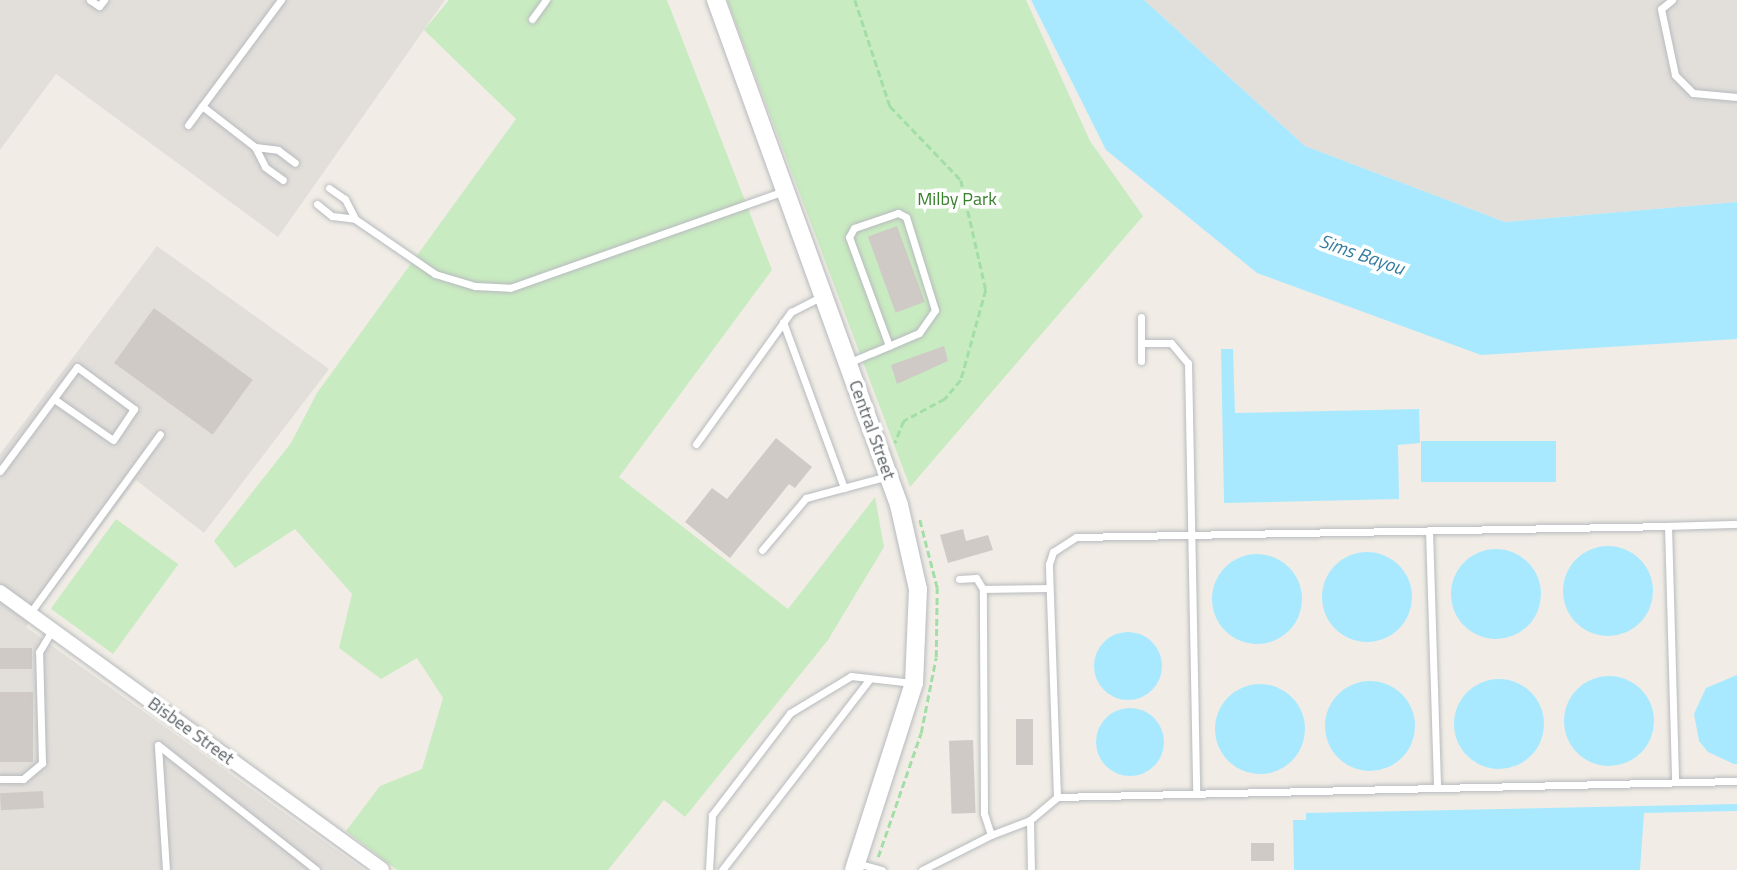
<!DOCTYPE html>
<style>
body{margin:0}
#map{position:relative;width:1737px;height:870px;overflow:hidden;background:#f1ede6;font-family:"Titillium Web",sans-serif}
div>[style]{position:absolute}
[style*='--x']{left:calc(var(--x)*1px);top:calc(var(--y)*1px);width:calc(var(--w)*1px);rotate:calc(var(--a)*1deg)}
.industrial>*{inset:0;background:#e2dfdb}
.green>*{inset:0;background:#c9ebc1;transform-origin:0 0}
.water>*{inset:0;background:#a9e9ff;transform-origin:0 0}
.round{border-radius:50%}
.building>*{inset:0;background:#cfcac5;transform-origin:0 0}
.path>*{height:2.5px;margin-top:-1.25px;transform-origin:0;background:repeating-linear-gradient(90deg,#a3dea7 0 7px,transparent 0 10.5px)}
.roads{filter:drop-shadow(0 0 2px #b7babe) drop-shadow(0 0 2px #b7babe)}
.service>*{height:7px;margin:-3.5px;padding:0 3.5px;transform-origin:3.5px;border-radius:3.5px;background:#fff}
.minor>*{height:14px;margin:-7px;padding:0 7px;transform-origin:7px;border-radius:7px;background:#fff}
.tertiary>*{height:18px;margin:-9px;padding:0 9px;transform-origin:9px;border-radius:9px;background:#fff}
span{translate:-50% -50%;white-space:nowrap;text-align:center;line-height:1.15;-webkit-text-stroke:7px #fff;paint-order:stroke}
.park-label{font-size:18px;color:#37812b}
.street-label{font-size:18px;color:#5e6468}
.water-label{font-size:19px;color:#337ca0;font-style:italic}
</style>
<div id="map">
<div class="industrial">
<div style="clip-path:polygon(0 0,445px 0,278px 237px,56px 74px,0 150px)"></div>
<div style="clip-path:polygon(1144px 0,1737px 0,1737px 202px,1505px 222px,1305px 146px)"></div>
<div style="clip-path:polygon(157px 246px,329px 369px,204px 533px,136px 480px,26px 627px,364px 870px,0 870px,0 454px)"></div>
</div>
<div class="green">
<div style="clip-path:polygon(449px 0,667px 0,772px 270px,619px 477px,788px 609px,875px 497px,884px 547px,828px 640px,685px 817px,664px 800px,608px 870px,397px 870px,346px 831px,380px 786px,422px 769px,443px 698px,417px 658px,381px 679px,339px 648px,352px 594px,295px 529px,235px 568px,214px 541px,291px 443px,317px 393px,516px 119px,424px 30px)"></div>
<div style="clip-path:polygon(727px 0,1026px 0,1090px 141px,1143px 216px,910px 487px)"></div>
<div style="left:116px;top:519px;width:77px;height:111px;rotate:36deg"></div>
</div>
<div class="water">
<div style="clip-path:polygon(1031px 0,1144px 0,1305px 146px,1505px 222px,1737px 202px,1737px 339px,1481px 355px,1257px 273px,1106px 150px)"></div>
<div style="clip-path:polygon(1221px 349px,1233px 349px,1235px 413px,1419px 409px,1420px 443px,1398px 445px,1399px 499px,1224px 503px)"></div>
<div style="left:1556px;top:441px;width:41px;height:135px;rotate:90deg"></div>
<div class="round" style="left:1563px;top:546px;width:90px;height:90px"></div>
<div class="round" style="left:1451px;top:549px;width:90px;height:90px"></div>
<div class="round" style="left:1322px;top:552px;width:90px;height:90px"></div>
<div class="round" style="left:1212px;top:554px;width:90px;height:90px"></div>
<div class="round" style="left:1094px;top:632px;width:68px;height:68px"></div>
<div style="clip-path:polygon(1737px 675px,1737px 764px,1734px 764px,1708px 752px,1699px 741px,1694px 714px,1706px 688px)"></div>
<div class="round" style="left:1564px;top:676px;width:90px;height:90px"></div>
<div class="round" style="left:1454px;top:679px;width:90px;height:90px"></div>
<div class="round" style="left:1325px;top:681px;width:90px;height:90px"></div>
<div class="round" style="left:1215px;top:684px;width:90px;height:90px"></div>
<div class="round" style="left:1096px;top:708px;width:68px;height:68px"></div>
<div style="clip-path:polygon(1737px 804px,1737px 811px,1644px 813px,1640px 870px,1294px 870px,1293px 820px,1306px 820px,1306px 813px)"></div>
</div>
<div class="building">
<div style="left:897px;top:226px;width:81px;height:31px;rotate:70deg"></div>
<div style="left:154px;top:308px;width:122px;height:68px;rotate:36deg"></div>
<div style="clip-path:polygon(944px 346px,948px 361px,897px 384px,891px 365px)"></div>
<div style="clip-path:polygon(776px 438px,812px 467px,795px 488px,789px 484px,730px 558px,685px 522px,712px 488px,727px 499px)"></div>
<div style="clip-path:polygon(963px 529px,966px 541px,988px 535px,993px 550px,948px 563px,940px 535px)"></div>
<div style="left:0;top:648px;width:32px;height:21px"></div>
<div style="left:0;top:692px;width:33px;height:70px"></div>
<div style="left:1016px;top:719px;width:17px;height:46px"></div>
<div style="left:973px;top:740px;width:73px;height:24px;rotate:88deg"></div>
<div style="left:43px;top:791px;width:17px;height:43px;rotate:87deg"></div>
<div style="left:1251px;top:843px;width:23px;height:18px"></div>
</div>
<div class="path">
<div style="--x:855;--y:0;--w:112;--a:71.7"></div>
<div style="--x:890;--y:106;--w:103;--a:46.2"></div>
<div style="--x:961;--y:180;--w:113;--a:77.2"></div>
<div style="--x:986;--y:290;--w:93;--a:105.5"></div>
<div style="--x:961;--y:380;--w:25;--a:130"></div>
<div style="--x:945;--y:399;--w:47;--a:151.8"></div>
<div style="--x:904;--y:421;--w:24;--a:112"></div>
<div style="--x:878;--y:857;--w:131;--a:-70.9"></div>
<div style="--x:921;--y:733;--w:77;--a:-78.8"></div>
<div style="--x:936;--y:657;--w:69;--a:-89.2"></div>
<div style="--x:937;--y:588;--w:72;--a:-104.4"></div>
</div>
<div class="roads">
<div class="service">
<div style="--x:90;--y:0;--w:11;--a:34"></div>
<div style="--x:99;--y:6;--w:8;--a:-50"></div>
<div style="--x:1672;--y:0;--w:14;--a:141"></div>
<div style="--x:1661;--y:9;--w:67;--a:78"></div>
<div style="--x:1675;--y:75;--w:25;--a:45"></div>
<div style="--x:1693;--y:93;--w:44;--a:5.2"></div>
<div style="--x:532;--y:19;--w:24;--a:-54"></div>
<div style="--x:202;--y:106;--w:67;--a:37.7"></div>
<div style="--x:255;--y:147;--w:22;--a:63"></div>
<div style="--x:265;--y:167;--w:22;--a:36"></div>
<div style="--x:188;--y:125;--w:156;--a:-53.4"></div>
<div style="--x:255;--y:147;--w:23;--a:7"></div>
<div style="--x:278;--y:150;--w:21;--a:37"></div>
<div style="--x:329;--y:188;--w:19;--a:35"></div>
<div style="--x:345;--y:199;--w:22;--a:63"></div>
<div style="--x:355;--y:219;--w:97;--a:34.5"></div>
<div style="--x:435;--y:274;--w:42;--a:16.7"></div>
<div style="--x:475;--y:286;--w:35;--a:3"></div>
<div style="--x:510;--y:288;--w:291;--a:-19.5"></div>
<div style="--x:317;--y:204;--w:19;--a:39"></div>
<div style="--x:332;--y:216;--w:23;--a:7"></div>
<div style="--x:783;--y:322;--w:177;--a:69.8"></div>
<div style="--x:1141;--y:343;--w:30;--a:0"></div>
<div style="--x:1171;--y:343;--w:26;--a:50"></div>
<div style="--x:1188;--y:363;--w:431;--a:88.9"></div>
<div style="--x:1141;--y:361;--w:44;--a:-90"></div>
<div style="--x:848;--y:363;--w:26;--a:-23"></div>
<div style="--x:872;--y:353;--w:51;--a:-23.1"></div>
<div style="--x:919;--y:333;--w:28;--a:-55"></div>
<div style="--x:935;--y:310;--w:97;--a:-107.3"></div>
<div style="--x:906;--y:217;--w:9;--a:-153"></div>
<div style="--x:898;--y:213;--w:46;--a:161.2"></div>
<div style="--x:854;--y:228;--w:10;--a:119"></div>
<div style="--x:849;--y:237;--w:116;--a:69.8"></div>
<div style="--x:696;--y:444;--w:163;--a:-54.3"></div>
<div style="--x:791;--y:312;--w:36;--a:-27"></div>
<div style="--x:0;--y:471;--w:129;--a:-53.5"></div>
<div style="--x:77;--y:367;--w:71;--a:36.4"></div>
<div style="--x:134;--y:409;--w:37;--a:124"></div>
<div style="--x:113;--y:440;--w:72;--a:-145.2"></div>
<div style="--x:1668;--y:526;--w:69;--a:-1.7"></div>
<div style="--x:1429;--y:530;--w:258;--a:88.2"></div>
<div style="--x:762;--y:550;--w:68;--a:-49.8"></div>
<div style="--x:806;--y:498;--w:85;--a:-15"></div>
<div style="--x:983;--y:589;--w:64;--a:-0.9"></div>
<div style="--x:30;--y:613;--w:221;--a:-54"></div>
<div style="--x:0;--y:779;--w:23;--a:0"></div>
<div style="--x:23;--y:779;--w:25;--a:-40"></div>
<div style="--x:42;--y:763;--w:111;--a:-91.5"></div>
<div style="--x:39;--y:652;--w:26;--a:-59"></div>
<div style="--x:1057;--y:797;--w:680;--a:-1.35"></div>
<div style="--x:1030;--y:820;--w:50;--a:88.9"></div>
<div style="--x:991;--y:835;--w:42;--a:-21"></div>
<div style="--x:1030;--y:820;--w:35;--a:-40"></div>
<div style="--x:1057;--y:797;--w:233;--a:-92"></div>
<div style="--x:1049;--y:564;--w:13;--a:-72"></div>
<div style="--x:1053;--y:552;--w:27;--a:-33"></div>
<div style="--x:1076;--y:537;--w:592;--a:-1.06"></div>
<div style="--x:1668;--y:526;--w:256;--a:88.4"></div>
<div style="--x:857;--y:863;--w:26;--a:16"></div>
<div style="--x:166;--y:870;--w:125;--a:-93.7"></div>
<div style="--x:158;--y:745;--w:201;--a:38.3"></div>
<div style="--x:709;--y:870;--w:55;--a:-86.9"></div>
<div style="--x:712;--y:815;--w:128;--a:-52.6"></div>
<div style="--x:790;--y:713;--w:71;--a:-31.2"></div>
<div style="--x:851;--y:676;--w:62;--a:6.4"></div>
<div style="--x:722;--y:870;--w:240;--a:-52.3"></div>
<div style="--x:922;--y:870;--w:77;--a:-26.9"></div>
<div style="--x:991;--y:835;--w:23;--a:-108"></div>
<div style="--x:984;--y:813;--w:224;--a:-90.3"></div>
<div style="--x:983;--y:589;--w:13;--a:-122"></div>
<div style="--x:976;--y:578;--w:17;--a:177"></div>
</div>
<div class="minor">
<div style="--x:0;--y:592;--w:472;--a:36"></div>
</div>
<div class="tertiary">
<div style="--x:716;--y:0;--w:537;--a:70.08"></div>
<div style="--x:899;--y:505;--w:86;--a:77.3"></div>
<div style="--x:918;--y:589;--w:94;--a:92.4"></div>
<div style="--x:914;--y:683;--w:196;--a:107.8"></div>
</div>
</div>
<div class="park-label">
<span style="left:957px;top:199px">Milby Park</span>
</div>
<div class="street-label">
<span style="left:872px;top:430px;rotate:70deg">Central Street</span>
<span style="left:191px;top:731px;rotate:36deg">Bisbee Street</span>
</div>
<div class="water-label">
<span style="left:1362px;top:254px;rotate:19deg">Sims Bayou</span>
</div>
</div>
